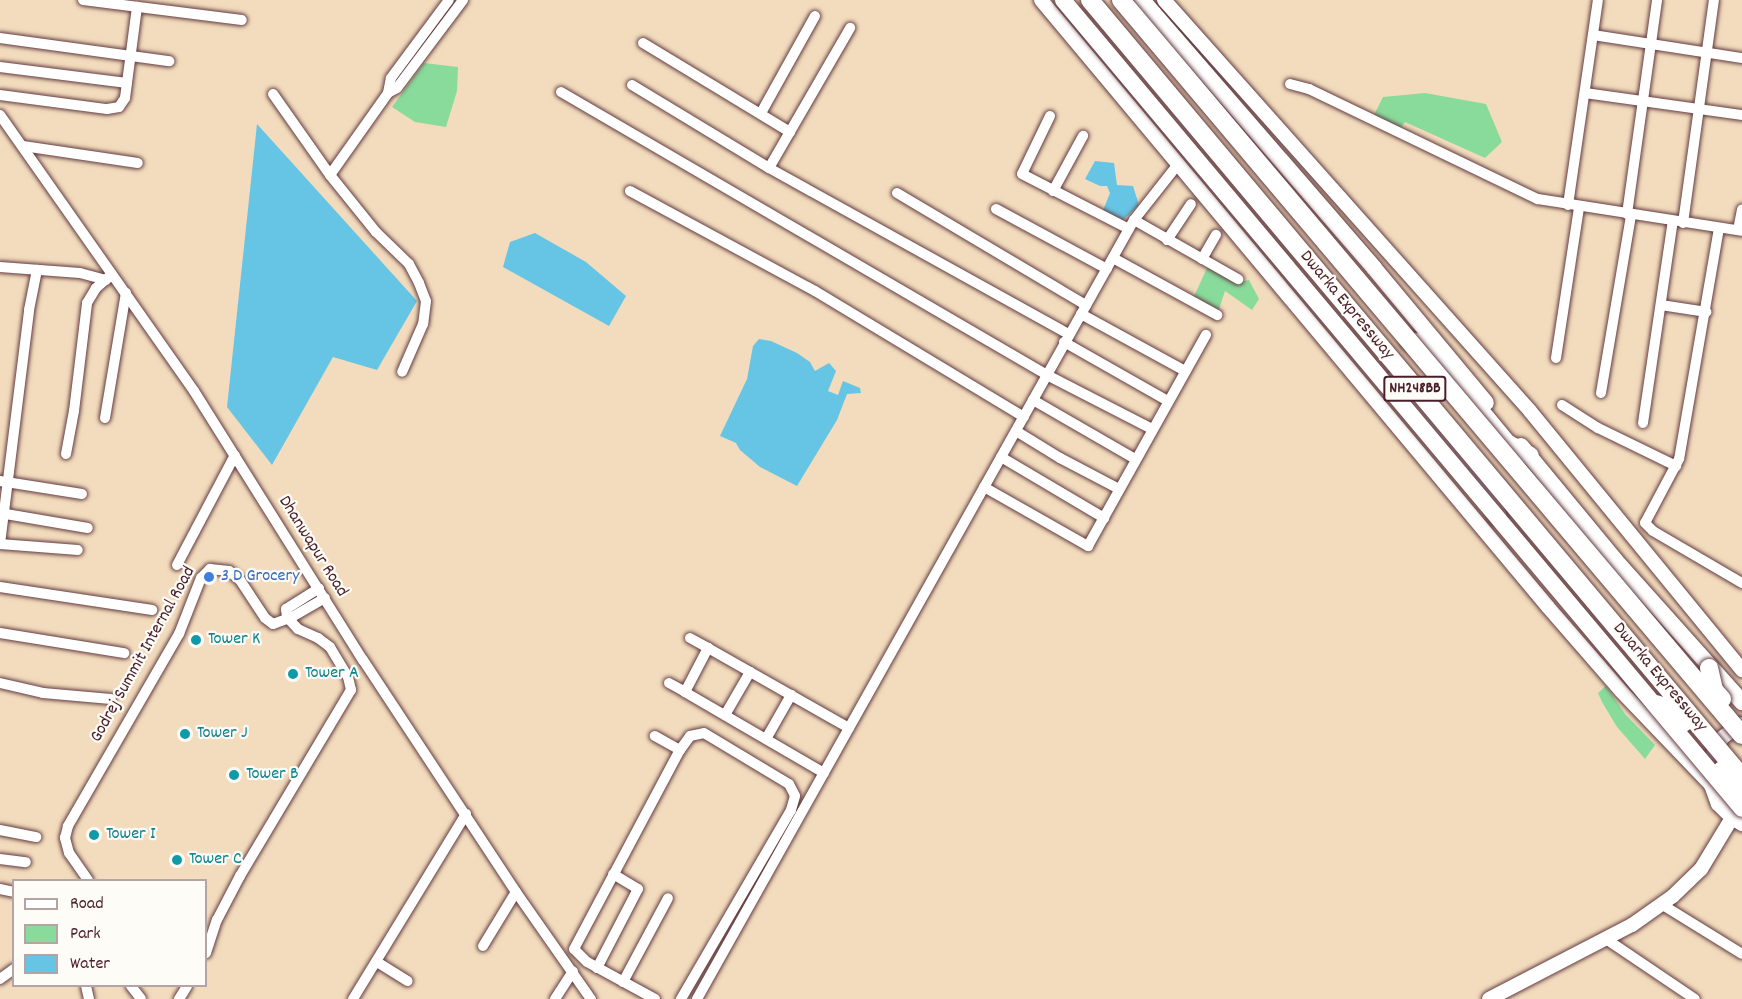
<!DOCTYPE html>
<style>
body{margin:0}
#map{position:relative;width:1742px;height:999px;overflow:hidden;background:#f3dcbd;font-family:Dekko,sans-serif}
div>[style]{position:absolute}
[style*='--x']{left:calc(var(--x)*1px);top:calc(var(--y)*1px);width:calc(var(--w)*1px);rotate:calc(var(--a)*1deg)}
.green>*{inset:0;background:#89db9c}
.water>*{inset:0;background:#66c5e4}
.roads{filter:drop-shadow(0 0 2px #633b41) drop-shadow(0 0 2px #633b41)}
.minor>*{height:10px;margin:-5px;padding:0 5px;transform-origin:5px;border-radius:5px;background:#fff}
.tertiary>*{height:14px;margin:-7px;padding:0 7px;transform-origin:7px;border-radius:7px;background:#fff}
.secondary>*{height:16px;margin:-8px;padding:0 8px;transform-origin:8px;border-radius:8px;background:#fff}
.trunk>*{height:18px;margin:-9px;padding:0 9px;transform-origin:9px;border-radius:9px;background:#fff}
.bridges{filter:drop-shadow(0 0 2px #633b41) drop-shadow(0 0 2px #633b41)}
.secondary-bridge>*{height:16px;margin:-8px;padding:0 8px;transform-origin:8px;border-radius:8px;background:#fff}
.trunk-bridge>*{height:18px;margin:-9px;padding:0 9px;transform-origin:9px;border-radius:9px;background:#fff}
.dots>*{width:16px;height:16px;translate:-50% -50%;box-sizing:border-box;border:3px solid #fdfcf7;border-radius:50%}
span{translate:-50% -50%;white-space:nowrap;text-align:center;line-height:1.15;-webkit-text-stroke:4.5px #fdfcf7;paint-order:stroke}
.shield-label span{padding:2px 4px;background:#fdfcf7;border:2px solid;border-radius:4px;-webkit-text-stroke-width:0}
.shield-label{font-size:16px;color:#4a1f2b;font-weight:700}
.street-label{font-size:18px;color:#4a1f2b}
.shop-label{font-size:18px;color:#366cbe}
.left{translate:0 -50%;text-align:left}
.culture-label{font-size:18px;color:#0d838f}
.legend{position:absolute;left:12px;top:879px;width:195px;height:108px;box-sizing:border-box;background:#fdfcf7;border:2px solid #b5a4a5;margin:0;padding:8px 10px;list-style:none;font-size:18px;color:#4a1f2b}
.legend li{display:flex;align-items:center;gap:12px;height:30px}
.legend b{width:30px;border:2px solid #b5a4a5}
</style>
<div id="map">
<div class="green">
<div style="clip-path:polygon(424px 63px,458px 67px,457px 91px,446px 127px,415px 122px,392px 107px)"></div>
<div style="clip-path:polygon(1425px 93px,1486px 104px,1502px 142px,1485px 158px,1405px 122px,1399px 130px,1374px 115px,1383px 97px)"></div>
<div style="clip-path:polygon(1213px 267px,1239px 282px,1249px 280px,1259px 299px,1252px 310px,1225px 291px,1215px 321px,1191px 303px,1207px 268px)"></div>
<div style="clip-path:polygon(1606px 686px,1625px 714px,1655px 745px,1645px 759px,1617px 727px,1602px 702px,1598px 693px)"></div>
</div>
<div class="water">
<div style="clip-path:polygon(257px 124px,417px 301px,377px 370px,333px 357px,272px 465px,227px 407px)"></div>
<div style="clip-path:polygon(1095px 161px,1114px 163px,1117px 185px,1133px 186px,1139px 205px,1120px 223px,1102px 213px,1110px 193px,1107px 186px,1100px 186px,1085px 179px)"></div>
<div style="clip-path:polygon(535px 233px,586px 262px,626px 296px,609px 326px,503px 267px,510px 242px)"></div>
<div style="clip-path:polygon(759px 339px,771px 341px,797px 353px,810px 362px,815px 371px,829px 363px,836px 371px,828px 391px,838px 395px,843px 381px,860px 388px,861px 393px,847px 394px,837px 420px,797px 486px,760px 467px,740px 450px,736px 443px,720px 436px,747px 379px,753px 346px)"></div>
</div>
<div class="roads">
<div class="minor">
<div style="--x:83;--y:0;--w:160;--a:7.2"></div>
<div style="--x:1593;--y:35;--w:151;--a:8.8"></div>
<div style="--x:0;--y:38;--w:171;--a:7.8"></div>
<div style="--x:643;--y:43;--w:172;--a:31.2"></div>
<div style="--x:0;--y:67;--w:128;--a:7.2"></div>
<div style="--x:1290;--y:84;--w:20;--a:15"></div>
<div style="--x:1309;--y:89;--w:254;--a:25.7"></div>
<div style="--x:1538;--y:199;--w:206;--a:8.9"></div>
<div style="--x:632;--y:85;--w:160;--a:31.2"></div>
<div style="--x:769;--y:168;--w:342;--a:29"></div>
<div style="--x:561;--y:92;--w:562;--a:30.21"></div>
<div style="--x:1047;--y:375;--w:118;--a:27.2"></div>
<div style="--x:388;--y:93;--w:10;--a:-29"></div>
<div style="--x:397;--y:88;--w:110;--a:-53.1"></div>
<div style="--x:1585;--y:93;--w:159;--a:8"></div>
<div style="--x:273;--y:94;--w:99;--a:54.9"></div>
<div style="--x:330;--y:175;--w:73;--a:51.1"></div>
<div style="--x:376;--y:232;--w:46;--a:44.1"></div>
<div style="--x:409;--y:264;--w:21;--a:62"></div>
<div style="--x:419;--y:283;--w:19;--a:69"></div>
<div style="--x:426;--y:301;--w:23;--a:97"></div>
<div style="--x:423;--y:324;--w:52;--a:113.6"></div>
<div style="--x:0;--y:95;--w:108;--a:7.5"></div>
<div style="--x:107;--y:109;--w:12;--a:-9"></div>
<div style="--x:119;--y:107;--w:11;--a:-56"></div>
<div style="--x:125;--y:98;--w:92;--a:-82.5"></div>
<div style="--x:761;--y:113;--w:111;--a:-60.9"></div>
<div style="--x:0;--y:115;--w:337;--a:54.9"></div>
<div style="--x:194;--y:391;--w:318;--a:57.9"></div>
<div style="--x:363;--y:660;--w:278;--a:56.6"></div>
<div style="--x:516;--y:892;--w:131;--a:55"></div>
<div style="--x:1050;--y:116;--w:64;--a:115.8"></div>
<div style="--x:1022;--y:174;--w:120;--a:27.2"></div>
<div style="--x:23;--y:146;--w:116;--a:8.4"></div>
<div style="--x:769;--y:168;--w:162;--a:-59.9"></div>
<div style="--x:330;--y:175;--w:100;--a:-54.7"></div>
<div style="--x:388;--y:93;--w:15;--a:-79"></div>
<div style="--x:391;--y:78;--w:97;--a:-53.4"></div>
<div style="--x:630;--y:191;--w:210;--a:28.4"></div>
<div style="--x:815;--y:291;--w:244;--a:31.1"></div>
<div style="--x:1053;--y:191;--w:63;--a:-61.4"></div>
<div style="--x:897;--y:193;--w:220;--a:30.7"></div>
<div style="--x:1568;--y:205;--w:207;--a:-81.7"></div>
<div style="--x:996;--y:209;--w:126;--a:28.4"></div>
<div style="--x:1627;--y:214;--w:216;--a:-82"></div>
<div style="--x:1134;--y:220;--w:120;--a:29.6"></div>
<div style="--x:1683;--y:223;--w:225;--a:-82.1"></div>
<div style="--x:1719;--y:228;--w:234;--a:99.8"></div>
<div style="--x:1679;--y:459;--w:72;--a:118"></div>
<div style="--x:1645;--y:523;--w:11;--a:45"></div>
<div style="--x:1653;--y:531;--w:103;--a:30.3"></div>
<div style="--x:1738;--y:230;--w:21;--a:-79"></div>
<div style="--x:1167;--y:240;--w:43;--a:-56.3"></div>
<div style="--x:1113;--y:258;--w:119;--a:28.7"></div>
<div style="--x:1202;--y:259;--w:28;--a:-60"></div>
<div style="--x:0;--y:267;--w:80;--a:4.3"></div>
<div style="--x:80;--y:273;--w:27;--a:15"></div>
<div style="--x:1661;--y:305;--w:46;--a:8.8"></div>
<div style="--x:1081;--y:314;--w:119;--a:28.7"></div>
<div style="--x:1064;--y:342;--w:120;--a:29.6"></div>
<div style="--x:1556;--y:358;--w:153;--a:-81.3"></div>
<div style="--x:1601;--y:393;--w:181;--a:-80.4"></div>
<div style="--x:1033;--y:400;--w:118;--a:30"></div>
<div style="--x:1562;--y:405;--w:43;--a:32.6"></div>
<div style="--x:1598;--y:428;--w:87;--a:26"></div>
<div style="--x:105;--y:418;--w:127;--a:-80.5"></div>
<div style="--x:1643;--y:423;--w:204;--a:-81.6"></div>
<div style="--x:1016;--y:431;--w:52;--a:31.5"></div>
<div style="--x:1060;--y:458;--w:67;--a:27.7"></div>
<div style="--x:66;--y:454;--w:44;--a:-79.5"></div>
<div style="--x:74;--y:411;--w:109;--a:-83.1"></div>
<div style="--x:87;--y:303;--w:17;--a:-59"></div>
<div style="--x:96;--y:288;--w:21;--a:-41"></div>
<div style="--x:1001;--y:457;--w:120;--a:30.6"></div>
<div style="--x:0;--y:481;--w:83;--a:9"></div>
<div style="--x:984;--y:487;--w:120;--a:29.6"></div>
<div style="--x:1088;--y:546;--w:242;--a:-60.8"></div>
<div style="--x:0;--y:513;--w:89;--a:9.7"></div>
<div style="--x:0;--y:544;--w:236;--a:-82.9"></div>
<div style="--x:29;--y:310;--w:41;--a:-78.7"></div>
<div style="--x:0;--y:544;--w:78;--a:4.4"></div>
<div style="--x:177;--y:565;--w:124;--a:-62.2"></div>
<div style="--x:0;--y:587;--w:154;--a:8.6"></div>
<div style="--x:287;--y:617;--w:8;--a:-97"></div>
<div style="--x:286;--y:609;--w:39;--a:-32"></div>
<div style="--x:0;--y:633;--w:126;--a:9.2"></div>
<div style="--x:690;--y:638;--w:21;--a:29"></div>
<div style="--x:0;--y:683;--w:44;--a:13.1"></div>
<div style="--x:43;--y:693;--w:68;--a:5"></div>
<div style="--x:669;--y:683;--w:18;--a:29"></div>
<div style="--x:725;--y:715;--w:50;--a:-59.8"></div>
<div style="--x:766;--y:739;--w:51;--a:-60.4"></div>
<div style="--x:680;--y:750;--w:17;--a:-54"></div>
<div style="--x:690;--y:736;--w:14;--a:-12"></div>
<div style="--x:704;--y:733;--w:99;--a:31"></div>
<div style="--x:789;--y:784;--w:13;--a:63"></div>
<div style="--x:795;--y:796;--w:15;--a:106"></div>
<div style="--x:791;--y:810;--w:219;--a:120.2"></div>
<div style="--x:824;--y:773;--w:161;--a:-149.8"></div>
<div style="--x:685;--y:692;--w:50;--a:-62.4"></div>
<div style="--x:708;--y:648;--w:162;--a:29.6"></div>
<div style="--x:0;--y:830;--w:37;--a:11"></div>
<div style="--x:0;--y:859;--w:26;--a:7"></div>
<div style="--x:88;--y:880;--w:33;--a:-125"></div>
<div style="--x:69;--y:853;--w:16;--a:-105"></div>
<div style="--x:65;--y:838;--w:12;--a:-76"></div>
<div style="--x:68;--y:826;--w:222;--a:-60"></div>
<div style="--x:179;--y:634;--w:60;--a:-68.6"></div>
<div style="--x:201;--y:578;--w:13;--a:-45"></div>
<div style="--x:210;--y:569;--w:19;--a:6"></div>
<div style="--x:229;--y:571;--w:14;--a:39"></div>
<div style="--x:240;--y:580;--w:45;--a:56.7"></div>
<div style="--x:265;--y:618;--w:10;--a:37"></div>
<div style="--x:273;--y:624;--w:20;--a:-20"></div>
<div style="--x:292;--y:617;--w:38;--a:-30"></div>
<div style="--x:0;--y:889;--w:14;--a:12"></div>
<div style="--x:1666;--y:907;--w:89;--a:31.7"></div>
<div style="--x:1606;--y:939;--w:107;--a:34"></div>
<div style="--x:483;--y:946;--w:63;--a:-58.6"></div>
<div style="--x:206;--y:953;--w:35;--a:-72"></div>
<div style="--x:217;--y:920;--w:50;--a:-62.4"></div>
<div style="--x:240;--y:876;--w:217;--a:-59.2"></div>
<div style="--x:351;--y:690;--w:13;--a:-103"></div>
<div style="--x:348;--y:677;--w:35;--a:-121"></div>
<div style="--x:330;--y:647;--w:15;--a:-143"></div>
<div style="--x:318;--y:638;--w:22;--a:-156"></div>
<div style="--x:298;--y:629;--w:16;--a:-133"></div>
<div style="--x:377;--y:962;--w:36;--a:32"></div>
<div style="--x:597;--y:968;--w:89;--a:-62.6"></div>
<div style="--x:638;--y:889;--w:29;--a:-149"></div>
<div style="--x:0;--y:979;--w:17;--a:-36"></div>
<div style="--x:623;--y:982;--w:95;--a:-61.8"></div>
<div style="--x:86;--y:986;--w:13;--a:77"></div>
<div style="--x:131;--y:986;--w:16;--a:52"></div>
<div style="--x:179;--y:999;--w:15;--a:-58"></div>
<div style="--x:353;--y:999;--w:217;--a:-58.6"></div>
<div style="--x:555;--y:999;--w:33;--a:-57"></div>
<div style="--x:655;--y:999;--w:77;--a:-151.4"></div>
<div style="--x:587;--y:962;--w:18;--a:-135"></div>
<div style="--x:574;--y:949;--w:225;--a:-62"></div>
<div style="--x:680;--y:750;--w:29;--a:-151"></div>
<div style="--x:697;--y:999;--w:893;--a:-60.71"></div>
<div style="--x:1134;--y:220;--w:73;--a:-51.7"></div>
</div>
<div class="tertiary">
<div style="--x:1041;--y:0;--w:791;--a:50.13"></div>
<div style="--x:1548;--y:607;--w:111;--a:49"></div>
<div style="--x:1621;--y:691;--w:130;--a:46.2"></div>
<div style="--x:1164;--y:0;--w:550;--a:48.31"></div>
<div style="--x:1530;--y:411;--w:335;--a:50.7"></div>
<div style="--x:1742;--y:724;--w:23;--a:146"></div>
<div style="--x:1723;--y:737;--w:17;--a:123"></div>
<div style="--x:1714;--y:751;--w:17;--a:103"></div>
<div style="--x:1710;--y:768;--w:17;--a:87"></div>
<div style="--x:1711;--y:785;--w:20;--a:70"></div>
<div style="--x:1718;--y:804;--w:20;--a:45"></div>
<div style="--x:1732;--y:818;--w:12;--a:31"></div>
<div style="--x:1489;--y:999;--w:161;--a:-27.4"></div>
<div style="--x:1632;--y:925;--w:50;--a:-35.3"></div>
<div style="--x:1673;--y:896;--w:39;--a:-44"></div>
<div style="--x:1701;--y:869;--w:60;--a:-58.7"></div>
</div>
<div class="secondary">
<div style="--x:1142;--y:0;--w:354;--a:49.1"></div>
<div style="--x:1374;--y:268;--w:175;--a:50.3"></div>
<div style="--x:1521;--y:446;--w:148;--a:50.5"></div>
<div style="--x:1615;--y:560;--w:191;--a:48.2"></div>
</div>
<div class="trunk">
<div style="--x:1410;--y:341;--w:15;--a:11"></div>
<div style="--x:1425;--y:344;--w:129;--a:50.4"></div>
<div style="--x:1507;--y:443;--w:26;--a:29"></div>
<div style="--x:1397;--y:377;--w:153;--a:52.2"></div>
<div style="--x:1491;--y:498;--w:19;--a:69"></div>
</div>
</div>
<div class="bridges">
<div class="secondary-bridge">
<div style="--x:1063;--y:0;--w:1056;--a:49.99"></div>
</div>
<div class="trunk-bridge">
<div style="--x:1090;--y:0;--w:1014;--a:50"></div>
<div style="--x:1121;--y:0;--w:962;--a:49.81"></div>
<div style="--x:1709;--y:668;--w:23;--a:77"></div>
<div style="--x:1714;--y:690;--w:12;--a:48"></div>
<div style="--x:1656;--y:704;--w:19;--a:18"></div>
<div style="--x:1674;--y:710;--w:16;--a:52"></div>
<div style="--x:1722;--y:770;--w:32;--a:51"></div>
</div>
</div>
<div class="dots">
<div style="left:209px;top:577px;background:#3f7fe0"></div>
<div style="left:196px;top:640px;background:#0f9aa8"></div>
<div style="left:293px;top:674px;background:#0f9aa8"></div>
<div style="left:185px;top:734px;background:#0f9aa8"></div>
<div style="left:234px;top:775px;background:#0f9aa8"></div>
<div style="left:94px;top:835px;background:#0f9aa8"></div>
<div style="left:177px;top:860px;background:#0f9aa8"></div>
</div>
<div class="shield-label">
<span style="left:1415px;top:389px">NH248BB</span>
</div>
<div class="street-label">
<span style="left:1346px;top:306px;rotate:50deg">Dwarka Expressway</span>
<span style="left:312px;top:547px;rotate:58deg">Dhanwapur Road</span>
<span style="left:144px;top:655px;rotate:-61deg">Godrej Summit Internal Road</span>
<span style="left:1659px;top:678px;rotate:50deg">Dwarka Expressway</span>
</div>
<div class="shop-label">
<span class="left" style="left:221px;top:577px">3 D Grocery</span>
</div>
<div class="culture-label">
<span class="left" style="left:208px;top:640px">Tower K</span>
<span class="left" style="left:305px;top:674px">Tower A</span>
<span class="left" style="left:197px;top:734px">Tower J</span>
<span class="left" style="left:246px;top:775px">Tower B</span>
<span class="left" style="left:106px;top:835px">Tower I</span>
<span class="left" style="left:189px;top:860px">Tower C</span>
</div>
<ul class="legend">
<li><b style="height:8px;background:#fff"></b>Road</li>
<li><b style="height:16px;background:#89db9c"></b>Park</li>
<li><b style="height:16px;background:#66c5e4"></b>Water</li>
</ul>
</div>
